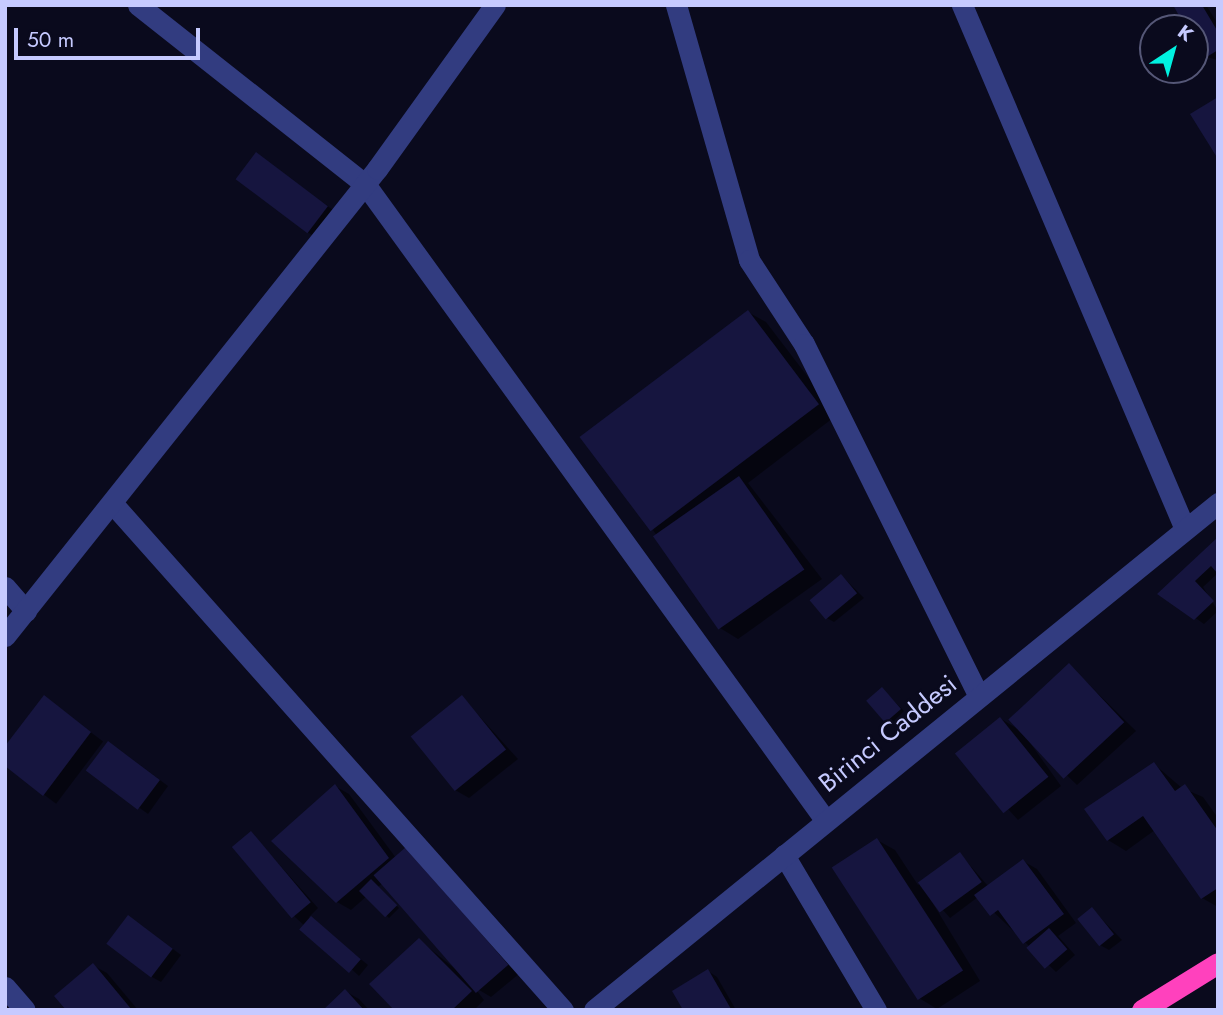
<!DOCTYPE html>
<style>
body{margin:0}
#map{position:relative;width:1223px;height:1015px;overflow:hidden;background:#0a0a1d;font-family:Jost,sans-serif}
div>[style]{position:absolute}
[style*='--x']{left:calc(var(--x)*1px);top:calc(var(--y)*1px);width:calc(var(--w)*1px);rotate:calc(var(--a)*1deg)}
.shadow>*{inset:0;background:#0007;transform-origin:0 0}
.building>*{inset:0;background:#16153f;transform-origin:0 0}
.minor>*{height:21px;margin:-10.5px;padding:0 10.5px;transform-origin:10.5px;border-radius:10.5px;background:#323c80}
.highway>*{height:21px;margin:-10.5px;padding:0 10.5px;transform-origin:10.5px;border-radius:10.5px;background:#ff41bd}
span{translate:-50% -50%;white-space:nowrap;text-align:center;line-height:1.15;-webkit-text-stroke:5px #0a0a1d;paint-order:stroke}
.street-label{font-size:26px;color:#c6caff}
.frame{position:absolute;inset:0;border:7px solid #c6caff;pointer-events:none}
.north{position:absolute;left:1139px;top:14px;width:70px;height:70px;box-sizing:border-box;background:#0a0a1d;border:2px solid #555777;border-radius:50%;rotate:36deg;font-size:19px;font-weight:700;line-height:28px;text-align:center;color:#c6caff}
.north::after{content:'';display:block;margin:auto;width:24px;height:32px;background:#00f1e0;clip-path:polygon(50% 0,100% 100%,50% 72%,0 100%)}
.scale{position:absolute;left:14px;top:28px;width:186px;height:32px;box-sizing:border-box;border:4px solid #c6caff;border-top:0;padding-left:9px;font-size:21px;line-height:24px;white-space:nowrap;color:#c6caff;-webkit-text-stroke:5px #0a0a1d;paint-order:stroke}
</style>
<div id="map">
<div class="shadow">
<div style="clip-path:polygon(1175px 5px,1206px 5px,1218px 24px,1218px 60px,1206px 57px,1195px 28px)"></div>
<div style="clip-path:polygon(257px 155px,340px 215px,321px 240px,307px 232px)"></div>
<div style="clip-path:polygon(748px 312px,766px 322px,837px 415px,748px 483px,822px 579px,738px 639px,720px 628px,653px 530px)"></div>
<div style="clip-path:polygon(1218px 539px,1218px 573px,1203px 587px,1218px 611px,1204px 624px,1160px 593px)"></div>
<div style="clip-path:polygon(842px 576px,864px 598px,834px 622px,825px 617px)"></div>
<div style="clip-path:polygon(1069px 665px,1136px 731px,1077px 785px,1023px 733px,1061px 786px,1018px 820px,957px 753px,1001px 719px,1018px 729px)"></div>
<div style="left:882px;top:689px;width:31px;height:18px;rotate:45deg"></div>
<div style="left:44px;top:697px;width:74px;height:78px;rotate:37deg"></div>
<div style="clip-path:polygon(462px 697px,518px 759px,469px 798px,455px 790px)"></div>
<div style="clip-path:polygon(117px 748px,168px 786px,148px 814px,89px 771px)"></div>
<div style="clip-path:polygon(1154px 764px,1182px 788px,1203px 797px,1218px 818px,1218px 907px,1202px 898px,1155px 830px,1126px 851px,1108px 840px)"></div>
<div style="clip-path:polygon(335px 786px,349px 794px,396px 858px,406px 849px,520px 973px,491px 997px,474px 987px,484px 1000px,474px 1010px,397px 1010px,419px 940px,469px 980px,383px 883px,378px 887px,399px 908px,389px 918px,367px 896px,351px 910px,337px 902px)"></div>
<div style="clip-path:polygon(251px 833px,318px 908px,309px 917px,368px 965px,359px 976px,295px 917px)"></div>
<div style="clip-path:polygon(877px 840px,895px 850px,918px 885px,960px 854px,988px 886px,1023px 861px,1037px 869px,1076px 923px,1058px 936px,1075px 955px,1056px 972px,978px 897px,950px 918px,923px 887px,980px 981px,937px 1009px,919px 998px)"></div>
<div style="clip-path:polygon(1092px 909px,1122px 940px,1109px 950px,1100px 945px)"></div>
<div style="clip-path:polygon(137px 922px,181px 955px,161px 982px,152px 977px)"></div>
<div style="clip-path:polygon(94px 966px,107px 973px,138px 1010px,68px 1010px)"></div>
<div style="clip-path:polygon(708px 971px,717px 977px,736px 1010px,685px 1010px)"></div>
<div style="clip-path:polygon(345px 991px,359px 999px,369px 1010px,325px 1010px)"></div>
</div>
<div class="building">
<div style="clip-path:polygon(1173px 5px,1202px 5px,1218px 32px,1218px 50px,1205px 58px,1195px 28px,1186px 28px)"></div>
<div style="clip-path:polygon(1218px 97px,1218px 159px,1190px 114px)"></div>
<div style="left:256px;top:152px;width:90px;height:34px;rotate:37deg"></div>
<div style="left:748px;top:310px;width:118px;height:211px;rotate:53deg"></div>
<div style="left:739px;top:476px;width:114px;height:105px;rotate:55deg"></div>
<div style="clip-path:polygon(1218px 537px,1218px 574px,1211px 566px,1195px 581px,1214px 601px,1194px 620px,1157px 594px)"></div>
<div style="left:841px;top:574px;width:25px;height:41px;rotate:50deg"></div>
<div style="left:1069px;top:663px;width:81px;height:83px;rotate:47deg"></div>
<div style="left:882px;top:687px;width:29px;height:21px;rotate:49deg"></div>
<div style="clip-path:polygon(44px 695px,91px 732px,43px 796px,5px 766px,5px 746px)"></div>
<div style="left:462px;top:695px;width:70px;height:66px;rotate:51deg"></div>
<div style="left:1000px;top:717px;width:77px;height:58px;rotate:51deg"></div>
<div style="left:108px;top:741px;width:65px;height:37px;rotate:37deg"></div>
<div style="clip-path:polygon(1154px 762px,1175px 791px,1185px 784px,1218px 831px,1218px 888px,1201px 899px,1143px 816px,1107px 841px,1084px 809px)"></div>
<div style="clip-path:polygon(335px 784px,389px 858px,336px 903px,271px 841px)"></div>
<div style="left:251px;top:831px;width:93px;height:25px;rotate:50deg"></div>
<div style="left:877px;top:838px;width:158px;height:54px;rotate:57deg"></div>
<div style="left:406px;top:847px;width:156px;height:43px;rotate:49deg"></div>
<div style="left:960px;top:852px;width:37px;height:52px;rotate:54deg"></div>
<div style="clip-path:polygon(1023px 859px,1064px 914px,1023px 944px,998px 910px,990px 916px,974px 895px)"></div>
<div style="left:371px;top:879px;width:37px;height:17px;rotate:45deg"></div>
<div style="left:1092px;top:907px;width:35px;height:19px;rotate:51deg"></div>
<div style="left:128px;top:915px;width:56px;height:36px;rotate:37deg"></div>
<div style="left:311px;top:916px;width:66px;height:18px;rotate:41deg"></div>
<div style="left:1049px;top:928px;width:28px;height:30px;rotate:49deg"></div>
<div style="clip-path:polygon(419px 938px,472px 991px,452px 1010px,394px 1010px,369px 984px)"></div>
<div style="clip-path:polygon(93px 963px,132px 1010px,66px 1010px,54px 996px)"></div>
<div style="clip-path:polygon(708px 969px,731px 1009px,683px 1010px,672px 991px)"></div>
<div style="clip-path:polygon(345px 989px,364px 1010px,323px 1010px)"></div>
</div>
<div class="minor">
<div style="--x:138;--y:5;--w:289;--a:38.3"></div>
<div style="--x:365;--y:184;--w:786;--a:54.11"></div>
<div style="--x:676;--y:5;--w:265;--a:74"></div>
<div style="--x:749;--y:260;--w:100;--a:56.8"></div>
<div style="--x:804;--y:344;--w:393;--a:63.6"></div>
<div style="--x:962;--y:5;--w:569;--a:66.95"></div>
<div style="--x:113;--y:504;--w:677;--a:48.35"></div>
<div style="--x:5;--y:587;--w:32;--a:49"></div>
<div style="--x:5;--y:636;--w:597;--a:-51.46"></div>
<div style="--x:377;--y:169;--w:202;--a:-54.3"></div>
<div style="--x:784;--y:855;--w:180;--a:59.3"></div>
<div style="--x:5;--y:987;--w:30;--a:49"></div>
<div style="--x:594;--y:1010;--w:804;--a:-39.09"></div>
</div>
<div class="highway">
<div style="--x:1142;--y:1010;--w:89;--a:-31.7"></div>
</div>
<div class="street-label">
<span style="left:888px;top:734px;rotate:-39deg">Birinci Caddesi</span>
</div>
<div class="frame"></div>
<div class="north">K</div>
<div class="scale">50 m</div>
</div>
